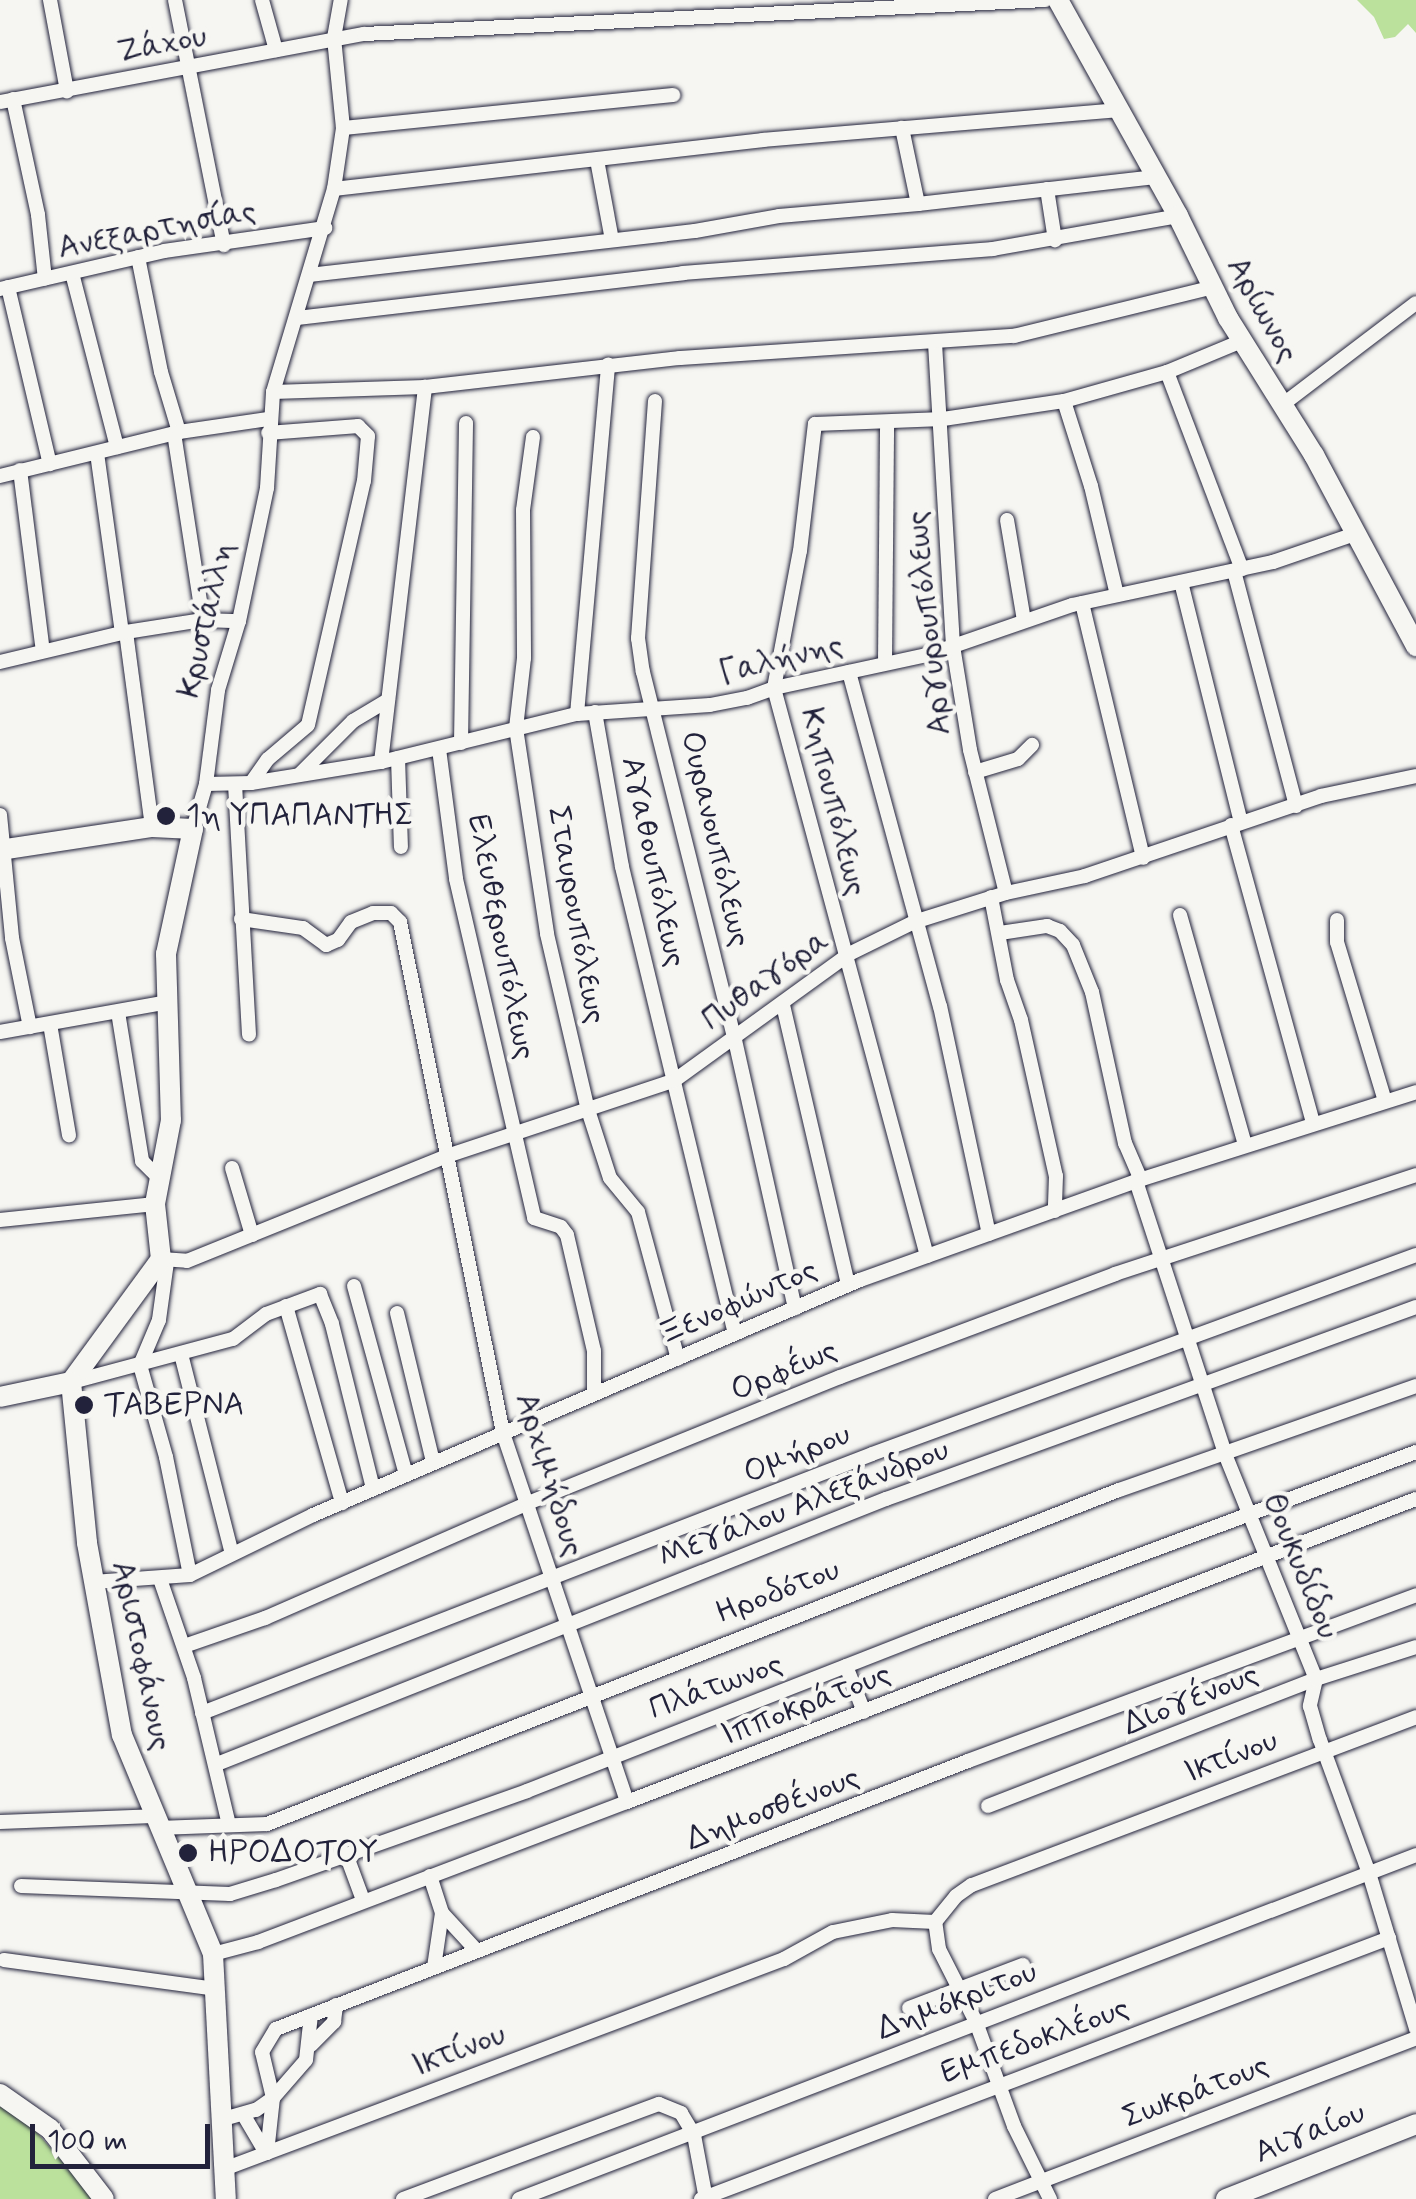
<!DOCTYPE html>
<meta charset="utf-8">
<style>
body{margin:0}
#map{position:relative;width:1416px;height:2199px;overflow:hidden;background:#f6f6f2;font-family:Mynerve,sans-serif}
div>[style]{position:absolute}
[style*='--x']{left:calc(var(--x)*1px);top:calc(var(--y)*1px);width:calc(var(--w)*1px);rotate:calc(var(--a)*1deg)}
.green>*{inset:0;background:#bbe19c}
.roads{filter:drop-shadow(0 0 2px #22223b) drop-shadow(0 0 2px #22223b)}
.street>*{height:14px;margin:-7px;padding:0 7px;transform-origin:7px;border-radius:7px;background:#f6f6f2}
.secondary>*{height:20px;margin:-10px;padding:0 10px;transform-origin:10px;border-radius:10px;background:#f6f6f2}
.dots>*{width:28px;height:28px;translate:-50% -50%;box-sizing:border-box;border:5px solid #f6f6f2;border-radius:50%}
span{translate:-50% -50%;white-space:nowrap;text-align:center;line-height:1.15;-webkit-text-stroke:9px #f6f6f2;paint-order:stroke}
.street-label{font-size:32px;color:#22223b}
.poi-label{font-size:32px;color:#22223b}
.left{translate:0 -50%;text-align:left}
.scale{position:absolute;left:30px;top:2124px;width:180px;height:45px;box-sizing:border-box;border:5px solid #22223b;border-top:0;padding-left:12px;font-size:30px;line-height:35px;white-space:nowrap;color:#22223b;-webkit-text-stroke:8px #f6f6f2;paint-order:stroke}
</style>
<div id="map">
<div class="green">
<div style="clip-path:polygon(1357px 0,1416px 0,1416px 33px,1408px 24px,1395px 37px,1384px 39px,1374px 17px)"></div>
<div style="clip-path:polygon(0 2104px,20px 2113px,95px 2199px,0 2199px)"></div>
</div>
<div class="roads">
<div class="street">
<div style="--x:50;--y:0;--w:93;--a:79.4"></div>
<div style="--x:175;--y:0;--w:250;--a:78.7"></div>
<div style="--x:262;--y:0;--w:52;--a:74.4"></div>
<div style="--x:13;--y:99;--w:119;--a:77.8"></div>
<div style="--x:38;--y:215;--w:64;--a:83.8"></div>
<div style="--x:0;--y:102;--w:370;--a:-10.6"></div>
<div style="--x:364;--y:34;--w:682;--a:-2.86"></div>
<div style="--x:343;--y:128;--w:332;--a:-5.7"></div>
<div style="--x:597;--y:160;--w:81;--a:79.4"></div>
<div style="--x:334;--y:189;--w:432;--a:-6.5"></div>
<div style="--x:763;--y:140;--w:357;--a:-4.8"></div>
<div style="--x:1047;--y:189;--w:52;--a:81.1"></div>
<div style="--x:918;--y:204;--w:239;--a:-6.5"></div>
<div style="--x:138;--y:257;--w:117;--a:78.7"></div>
<div style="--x:161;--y:372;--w:63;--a:73.3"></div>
<div style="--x:72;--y:273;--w:180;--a:75.5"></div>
<div style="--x:309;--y:275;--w:388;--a:-6.5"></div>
<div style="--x:695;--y:231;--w:85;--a:-10.1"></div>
<div style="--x:779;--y:216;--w:140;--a:-4.9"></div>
<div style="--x:918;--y:204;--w:78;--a:-101.9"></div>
<div style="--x:8;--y:287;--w:182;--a:76.7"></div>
<div style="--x:0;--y:289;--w:168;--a:-13"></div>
<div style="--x:164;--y:251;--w:163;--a:-8.1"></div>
<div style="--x:297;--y:318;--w:389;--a:-6.6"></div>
<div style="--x:683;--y:273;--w:311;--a:-4.4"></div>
<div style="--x:993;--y:249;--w:188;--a:-10.1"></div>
<div style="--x:935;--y:343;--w:304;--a:86.6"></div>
<div style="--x:953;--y:646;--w:105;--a:80.7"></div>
<div style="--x:970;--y:750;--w:147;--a:75.9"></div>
<div style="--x:1167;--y:372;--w:211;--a:69.2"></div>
<div style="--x:273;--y:392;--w:152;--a:-1.9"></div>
<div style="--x:425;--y:387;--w:257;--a:-6.5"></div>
<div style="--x:680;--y:358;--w:335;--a:-3.8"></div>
<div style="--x:1014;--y:336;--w:205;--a:-13.8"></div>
<div style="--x:655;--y:401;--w:238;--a:94.1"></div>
<div style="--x:638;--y:638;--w:34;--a:82"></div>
<div style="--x:643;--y:672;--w:379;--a:76"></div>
<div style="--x:735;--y:1040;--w:275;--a:77.4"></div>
<div style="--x:1064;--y:401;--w:89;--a:72.4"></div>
<div style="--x:1091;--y:486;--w:112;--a:76.6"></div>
<div style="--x:1282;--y:405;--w:168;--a:-37.3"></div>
<div style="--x:174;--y:433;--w:189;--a:81.2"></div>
<div style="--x:533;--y:437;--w:74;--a:97.8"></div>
<div style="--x:523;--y:510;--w:148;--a:89.6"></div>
<div style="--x:524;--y:658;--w:70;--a:96.5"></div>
<div style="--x:516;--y:728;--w:208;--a:81.4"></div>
<div style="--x:547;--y:934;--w:181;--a:76.9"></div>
<div style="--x:588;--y:1110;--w:71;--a:72.1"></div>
<div style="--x:610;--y:1178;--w:44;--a:50.5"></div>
<div style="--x:638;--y:1212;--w:152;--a:74.8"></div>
<div style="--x:97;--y:453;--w:182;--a:82.1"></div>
<div style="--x:20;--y:470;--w:182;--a:82.8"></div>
<div style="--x:0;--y:476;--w:184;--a:-13.8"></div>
<div style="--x:179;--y:432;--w:90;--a:-8.3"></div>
<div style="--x:1007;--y:520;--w:101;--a:80.4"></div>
<div style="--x:1234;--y:571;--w:243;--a:75.2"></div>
<div style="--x:1181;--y:582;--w:247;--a:76"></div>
<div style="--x:1082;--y:603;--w:262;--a:76.5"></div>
<div style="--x:126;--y:632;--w:197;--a:82.4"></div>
<div style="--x:0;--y:662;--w:130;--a:-13.4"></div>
<div style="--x:126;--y:632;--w:78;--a:-8.9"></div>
<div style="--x:203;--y:620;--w:36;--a:2"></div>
<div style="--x:885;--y:663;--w:240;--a:-89.5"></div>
<div style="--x:849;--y:672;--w:346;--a:74.8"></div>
<div style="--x:940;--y:1006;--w:233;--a:77.9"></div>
<div style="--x:595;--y:712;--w:157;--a:80.1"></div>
<div style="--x:622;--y:867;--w:480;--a:76.4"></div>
<div style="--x:577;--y:714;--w:351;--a:-84.9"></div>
<div style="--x:461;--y:743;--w:320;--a:-89.1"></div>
<div style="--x:439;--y:749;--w:131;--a:82.5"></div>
<div style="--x:456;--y:879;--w:348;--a:77"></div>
<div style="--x:534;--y:1218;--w:28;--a:18"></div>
<div style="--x:561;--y:1227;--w:10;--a:53"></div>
<div style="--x:567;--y:1235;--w:119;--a:76.9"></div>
<div style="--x:594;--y:1351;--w:42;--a:90"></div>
<div style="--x:398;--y:758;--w:89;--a:88.1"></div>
<div style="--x:381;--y:762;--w:378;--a:-83.3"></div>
<div style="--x:975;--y:772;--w:45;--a:-16.8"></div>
<div style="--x:1018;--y:759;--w:20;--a:-45"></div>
<div style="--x:300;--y:774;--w:75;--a:-45"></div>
<div style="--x:353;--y:721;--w:41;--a:-31"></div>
<div style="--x:251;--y:783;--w:29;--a:-55"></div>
<div style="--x:268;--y:759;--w:52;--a:-40.4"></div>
<div style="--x:308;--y:725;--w:250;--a:-77.1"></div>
<div style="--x:364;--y:481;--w:45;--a:-84.9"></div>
<div style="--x:368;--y:436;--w:14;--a:-135"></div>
<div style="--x:358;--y:426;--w:90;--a:175.6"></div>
<div style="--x:206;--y:784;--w:45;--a:-1.3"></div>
<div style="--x:251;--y:783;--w:132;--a:-9.2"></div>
<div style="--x:381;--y:762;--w:202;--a:-13.8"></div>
<div style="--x:577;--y:714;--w:133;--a:-3.9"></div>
<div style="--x:710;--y:705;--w:38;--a:-11"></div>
<div style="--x:747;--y:698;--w:29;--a:-20"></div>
<div style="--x:774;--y:688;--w:157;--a:-12.2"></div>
<div style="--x:927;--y:655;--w:153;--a:-19"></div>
<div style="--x:1072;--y:605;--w:206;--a:-12.1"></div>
<div style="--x:1273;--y:562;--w:90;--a:-18.8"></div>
<div style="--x:235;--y:784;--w:251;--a:86.8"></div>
<div style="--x:0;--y:815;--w:124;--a:84.4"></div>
<div style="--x:12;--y:938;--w:91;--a:78.6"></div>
<div style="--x:1231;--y:825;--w:309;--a:74.6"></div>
<div style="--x:193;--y:829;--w:47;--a:-73.9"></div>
<div style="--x:206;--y:784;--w:95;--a:-82.7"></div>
<div style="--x:218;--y:690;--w:72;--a:-73.1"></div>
<div style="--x:239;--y:621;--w:136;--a:-78.1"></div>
<div style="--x:267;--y:488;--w:96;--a:-86.4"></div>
<div style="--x:273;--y:392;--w:212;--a:-73.3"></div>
<div style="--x:334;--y:189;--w:62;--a:-81.6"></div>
<div style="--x:343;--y:128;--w:90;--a:-95.7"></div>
<div style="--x:334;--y:38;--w:39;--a:-80"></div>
<div style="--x:991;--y:897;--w:85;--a:79.1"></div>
<div style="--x:1007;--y:980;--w:42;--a:70.7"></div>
<div style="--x:1021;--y:1020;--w:160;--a:77.4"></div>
<div style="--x:1056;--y:1176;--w:35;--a:92"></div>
<div style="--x:1180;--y:915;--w:239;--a:74.2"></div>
<div style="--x:241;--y:919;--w:63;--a:8.3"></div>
<div style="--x:303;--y:928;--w:29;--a:36"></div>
<div style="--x:326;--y:945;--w:13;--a:-23"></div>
<div style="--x:338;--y:940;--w:22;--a:-54"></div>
<div style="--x:351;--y:922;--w:24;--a:-22"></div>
<div style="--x:373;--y:913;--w:18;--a:0"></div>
<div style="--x:391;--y:913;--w:13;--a:45"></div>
<div style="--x:400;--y:922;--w:521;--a:78.6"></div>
<div style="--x:503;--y:1433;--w:389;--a:71.4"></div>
<div style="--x:1337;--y:920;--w:22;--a:90"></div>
<div style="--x:1337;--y:942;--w:166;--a:73.2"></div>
<div style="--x:1000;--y:933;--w:48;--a:-8.5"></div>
<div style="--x:1047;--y:926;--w:14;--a:21"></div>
<div style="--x:1060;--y:931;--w:19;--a:47"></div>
<div style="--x:1073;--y:945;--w:51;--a:68"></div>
<div style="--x:1092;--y:992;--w:155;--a:77.7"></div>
<div style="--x:1125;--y:1143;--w:40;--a:66.6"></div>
<div style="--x:783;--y:1005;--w:287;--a:76.9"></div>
<div style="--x:118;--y:1012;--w:151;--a:80.8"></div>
<div style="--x:142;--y:1161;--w:27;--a:45"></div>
<div style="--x:50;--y:1024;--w:113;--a:80.3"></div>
<div style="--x:0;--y:1032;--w:171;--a:-10.1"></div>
<div style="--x:232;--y:1168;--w:70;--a:73.4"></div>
<div style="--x:1136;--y:1181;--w:287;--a:71.9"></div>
<div style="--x:1225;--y:1454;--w:243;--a:68"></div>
<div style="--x:1316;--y:1679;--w:28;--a:103"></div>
<div style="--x:1310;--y:1706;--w:35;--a:74"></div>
<div style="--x:1320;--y:1740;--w:142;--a:69.8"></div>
<div style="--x:1369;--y:1873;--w:163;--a:73.2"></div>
<div style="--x:0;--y:1220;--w:156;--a:-5.9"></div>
<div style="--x:927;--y:1256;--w:588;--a:-105.08"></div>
<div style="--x:774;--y:688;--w:139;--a:-79.3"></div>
<div style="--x:800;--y:551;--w:128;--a:-83.3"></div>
<div style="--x:815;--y:424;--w:128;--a:-2.2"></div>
<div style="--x:943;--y:419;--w:122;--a:-8.5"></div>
<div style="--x:1064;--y:401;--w:107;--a:-15.7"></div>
<div style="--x:1167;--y:372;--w:81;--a:-22.5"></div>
<div style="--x:161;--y:1259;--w:26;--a:4"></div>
<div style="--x:187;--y:1261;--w:277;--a:-22"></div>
<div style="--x:444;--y:1157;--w:243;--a:-18.4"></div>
<div style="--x:675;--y:1080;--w:215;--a:-35.9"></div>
<div style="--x:849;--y:954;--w:72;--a:-26.2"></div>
<div style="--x:914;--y:922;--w:96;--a:-17.5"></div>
<div style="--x:1006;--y:893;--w:81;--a:-12.1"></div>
<div style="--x:1085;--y:876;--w:249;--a:-18.7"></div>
<div style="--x:1321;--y:796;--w:97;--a:-11.9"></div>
<div style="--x:167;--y:1262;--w:59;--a:97.9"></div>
<div style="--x:159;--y:1320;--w:49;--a:112.9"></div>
<div style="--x:140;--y:1365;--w:96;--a:74.2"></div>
<div style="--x:166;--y:1457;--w:120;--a:78.5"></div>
<div style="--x:354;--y:1286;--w:196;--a:74.6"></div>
<div style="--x:286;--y:1306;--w:205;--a:74.1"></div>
<div style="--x:397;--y:1313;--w:153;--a:76.4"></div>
<div style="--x:181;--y:1354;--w:206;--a:75.7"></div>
<div style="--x:72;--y:1382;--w:167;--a:-15"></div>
<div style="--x:233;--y:1339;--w:41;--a:-37.1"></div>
<div style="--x:266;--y:1314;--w:58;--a:-20.3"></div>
<div style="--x:320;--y:1294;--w:32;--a:68"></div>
<div style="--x:332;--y:1324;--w:170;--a:76"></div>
<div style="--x:160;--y:1579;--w:105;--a:71"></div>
<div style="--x:194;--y:1678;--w:151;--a:76.6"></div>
<div style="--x:93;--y:1582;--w:97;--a:-4.1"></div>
<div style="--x:190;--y:1575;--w:137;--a:-26"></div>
<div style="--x:313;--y:1515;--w:595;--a:-23.25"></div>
<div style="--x:860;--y:1280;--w:293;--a:-19.7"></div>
<div style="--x:1136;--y:1181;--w:294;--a:-17.6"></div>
<div style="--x:184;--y:1646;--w:86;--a:-19.1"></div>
<div style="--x:265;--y:1618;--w:287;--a:-23.6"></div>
<div style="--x:528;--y:1503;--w:336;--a:-22"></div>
<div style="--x:840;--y:1377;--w:294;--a:-20.5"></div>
<div style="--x:1115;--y:1274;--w:317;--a:-18.2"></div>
<div style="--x:846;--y:1666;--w:49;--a:68.6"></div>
<div style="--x:202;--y:1713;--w:718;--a:-21.13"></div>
<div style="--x:872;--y:1454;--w:579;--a:-20.09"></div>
<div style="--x:217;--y:1764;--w:720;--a:-21.61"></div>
<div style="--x:886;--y:1499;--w:564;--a:-19.91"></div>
<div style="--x:988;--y:1806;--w:352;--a:-21.2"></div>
<div style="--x:1316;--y:1679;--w:105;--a:-17.7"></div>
<div style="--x:0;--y:1822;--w:153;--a:-2.2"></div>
<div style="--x:158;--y:1828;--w:109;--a:-2.1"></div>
<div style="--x:267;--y:1824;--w:915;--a:-21.41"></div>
<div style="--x:1119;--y:1490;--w:315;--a:-19.3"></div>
<div style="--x:346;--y:1854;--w:49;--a:69.7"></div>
<div style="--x:430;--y:1876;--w:39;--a:72"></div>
<div style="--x:442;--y:1913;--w:55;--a:98.4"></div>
<div style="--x:21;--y:1886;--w:209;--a:2.2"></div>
<div style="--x:230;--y:1894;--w:48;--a:-16.9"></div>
<div style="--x:276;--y:1880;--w:266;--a:-19.5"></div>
<div style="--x:527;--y:1791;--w:431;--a:-21.4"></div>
<div style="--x:928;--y:1634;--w:521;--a:-20.45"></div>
<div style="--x:442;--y:1913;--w:50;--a:47.4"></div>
<div style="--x:213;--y:1954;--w:47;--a:-14.9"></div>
<div style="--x:258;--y:1942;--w:395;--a:-20.8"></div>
<div style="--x:627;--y:1802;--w:845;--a:-21.01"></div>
<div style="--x:4;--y:1960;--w:215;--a:7.8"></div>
<div style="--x:909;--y:2008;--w:122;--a:-20.7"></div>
<div style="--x:311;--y:2045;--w:33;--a:-45"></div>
<div style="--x:334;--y:2022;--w:17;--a:-83"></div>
<div style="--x:243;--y:2114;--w:45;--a:59.5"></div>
<div style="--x:220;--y:2120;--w:37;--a:-16"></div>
<div style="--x:256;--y:2110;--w:21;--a:-35"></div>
<div style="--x:273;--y:2098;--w:47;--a:-103.4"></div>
<div style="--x:262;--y:2052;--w:27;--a:-59"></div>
<div style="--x:276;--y:2029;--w:742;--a:-21.17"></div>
<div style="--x:968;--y:1761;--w:478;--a:-20.3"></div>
<div style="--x:267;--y:2153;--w:55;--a:-83.8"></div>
<div style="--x:273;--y:2098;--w:50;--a:-49"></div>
<div style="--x:306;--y:2060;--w:45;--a:-83.7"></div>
<div style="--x:224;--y:2169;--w:598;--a:-20.56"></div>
<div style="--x:784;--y:1959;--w:56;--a:-28.9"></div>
<div style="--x:833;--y:1932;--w:60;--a:-11.5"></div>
<div style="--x:892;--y:1920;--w:43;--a:2.7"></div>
<div style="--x:403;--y:2199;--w:273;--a:-20.4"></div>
<div style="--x:659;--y:2104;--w:24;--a:22"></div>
<div style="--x:681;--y:2113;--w:26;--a:59"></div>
<div style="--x:694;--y:2135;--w:65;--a:79.4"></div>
<div style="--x:519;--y:2199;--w:961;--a:-20.98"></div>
<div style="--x:701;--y:2199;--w:736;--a:-20.77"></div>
<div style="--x:995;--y:2199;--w:451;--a:-20.9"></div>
<div style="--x:1050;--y:2199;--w:81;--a:-116.3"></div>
<div style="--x:1014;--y:2126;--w:111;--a:-110.1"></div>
<div style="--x:976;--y:2022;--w:82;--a:-116.9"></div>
<div style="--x:939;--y:1949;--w:27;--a:-98"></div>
<div style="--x:935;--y:1922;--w:33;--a:-51"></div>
<div style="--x:956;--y:1896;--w:19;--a:-35"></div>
<div style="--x:972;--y:1885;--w:475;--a:-20.7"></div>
</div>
<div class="secondary">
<div style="--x:1058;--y:0;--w:247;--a:60.9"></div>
<div style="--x:1178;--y:216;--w:114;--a:63.9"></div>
<div style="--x:1228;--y:318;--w:162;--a:57.9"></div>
<div style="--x:1314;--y:455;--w:217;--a:61.9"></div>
<div style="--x:0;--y:850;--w:154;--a:-8.6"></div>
<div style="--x:152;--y:827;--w:41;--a:2.8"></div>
<div style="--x:193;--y:829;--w:128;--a:102.2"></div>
<div style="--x:166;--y:954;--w:166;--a:88.3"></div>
<div style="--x:171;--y:1120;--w:86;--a:100.8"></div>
<div style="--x:155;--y:1204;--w:55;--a:83.8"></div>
<div style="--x:161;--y:1259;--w:152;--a:126.2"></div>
<div style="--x:71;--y:1382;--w:162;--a:84.3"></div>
<div style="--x:87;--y:1543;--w:195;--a:79.7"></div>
<div style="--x:122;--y:1735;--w:237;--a:67.4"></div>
<div style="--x:213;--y:1954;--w:245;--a:87"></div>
<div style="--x:0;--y:1397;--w:73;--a:-11.9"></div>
<div style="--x:0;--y:2094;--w:61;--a:35"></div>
<div style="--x:50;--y:2129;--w:88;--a:52.4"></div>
<div style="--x:1226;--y:2199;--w:204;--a:-21.5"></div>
</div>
</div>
<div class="dots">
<div style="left:166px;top:816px;background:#22223b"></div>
<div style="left:84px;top:1405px;background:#22223b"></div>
<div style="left:188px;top:1853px;background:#22223b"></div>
</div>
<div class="street-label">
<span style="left:162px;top:45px;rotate:-11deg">Ζάχου</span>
<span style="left:157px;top:230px;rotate:-11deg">Ανεξαρτησίας</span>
<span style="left:1262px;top:310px;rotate:61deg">Αρίωνος</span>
<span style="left:207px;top:620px;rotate:-77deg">Κρυστάλλη</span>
<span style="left:929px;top:623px;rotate:-96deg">Αργυρουπόλεως</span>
<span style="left:781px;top:660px;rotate:-14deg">Γαλήνης</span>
<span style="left:833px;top:802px;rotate:76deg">Κηπουπόλεως</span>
<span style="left:715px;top:839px;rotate:77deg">Ουρανουπόλεως</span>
<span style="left:653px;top:862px;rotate:78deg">Αγαθουπόλεως</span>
<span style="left:576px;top:915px;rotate:80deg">Σταυρουπόλεως</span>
<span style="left:501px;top:937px;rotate:79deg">Ελευθερουπόλεως</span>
<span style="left:766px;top:981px;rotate:-36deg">Πυθαγόρα</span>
<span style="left:738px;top:1303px;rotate:-24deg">Ξενοφώντος</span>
<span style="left:784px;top:1371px;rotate:-23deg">Ορφέως</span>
<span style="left:797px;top:1454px;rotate:-22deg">Ομήρου</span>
<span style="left:549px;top:1475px;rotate:73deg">Αρχιμήδους</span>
<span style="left:804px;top:1504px;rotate:-21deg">Μεγάλου Αλεξάνδρου</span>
<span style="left:1300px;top:1566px;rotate:68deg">Θουκυδίδου</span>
<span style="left:778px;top:1592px;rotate:-21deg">Ηροδότου</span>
<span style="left:141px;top:1656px;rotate:78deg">Αριστοφάνους</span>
<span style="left:716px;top:1687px;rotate:-20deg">Πλάτωνος</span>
<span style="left:1191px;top:1700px;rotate:-22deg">Διογένους</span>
<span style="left:806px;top:1705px;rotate:-21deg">Ιπποκράτους</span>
<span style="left:1231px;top:1757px;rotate:-21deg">Ικτίνου</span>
<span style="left:773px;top:1809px;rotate:-21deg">Δημοσθένους</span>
<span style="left:957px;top:2001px;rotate:-21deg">Δημόκριτου</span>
<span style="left:1035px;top:2041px;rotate:-20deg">Εμπεδοκλέους</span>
<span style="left:459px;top:2051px;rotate:-21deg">Ικτίνου</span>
<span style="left:1196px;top:2092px;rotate:-21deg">Σωκράτους</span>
<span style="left:1310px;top:2133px;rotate:-22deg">Αιγαίου</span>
</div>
<div class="poi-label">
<span class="left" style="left:186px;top:816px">1η ΥΠΑΠΑΝΤΗΣ</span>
<span class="left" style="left:104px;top:1405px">ΤΑΒΕΡΝΑ</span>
<span class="left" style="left:208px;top:1853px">ΗΡΟΔΟΤΟΥ</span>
</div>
<div class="scale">100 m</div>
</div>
